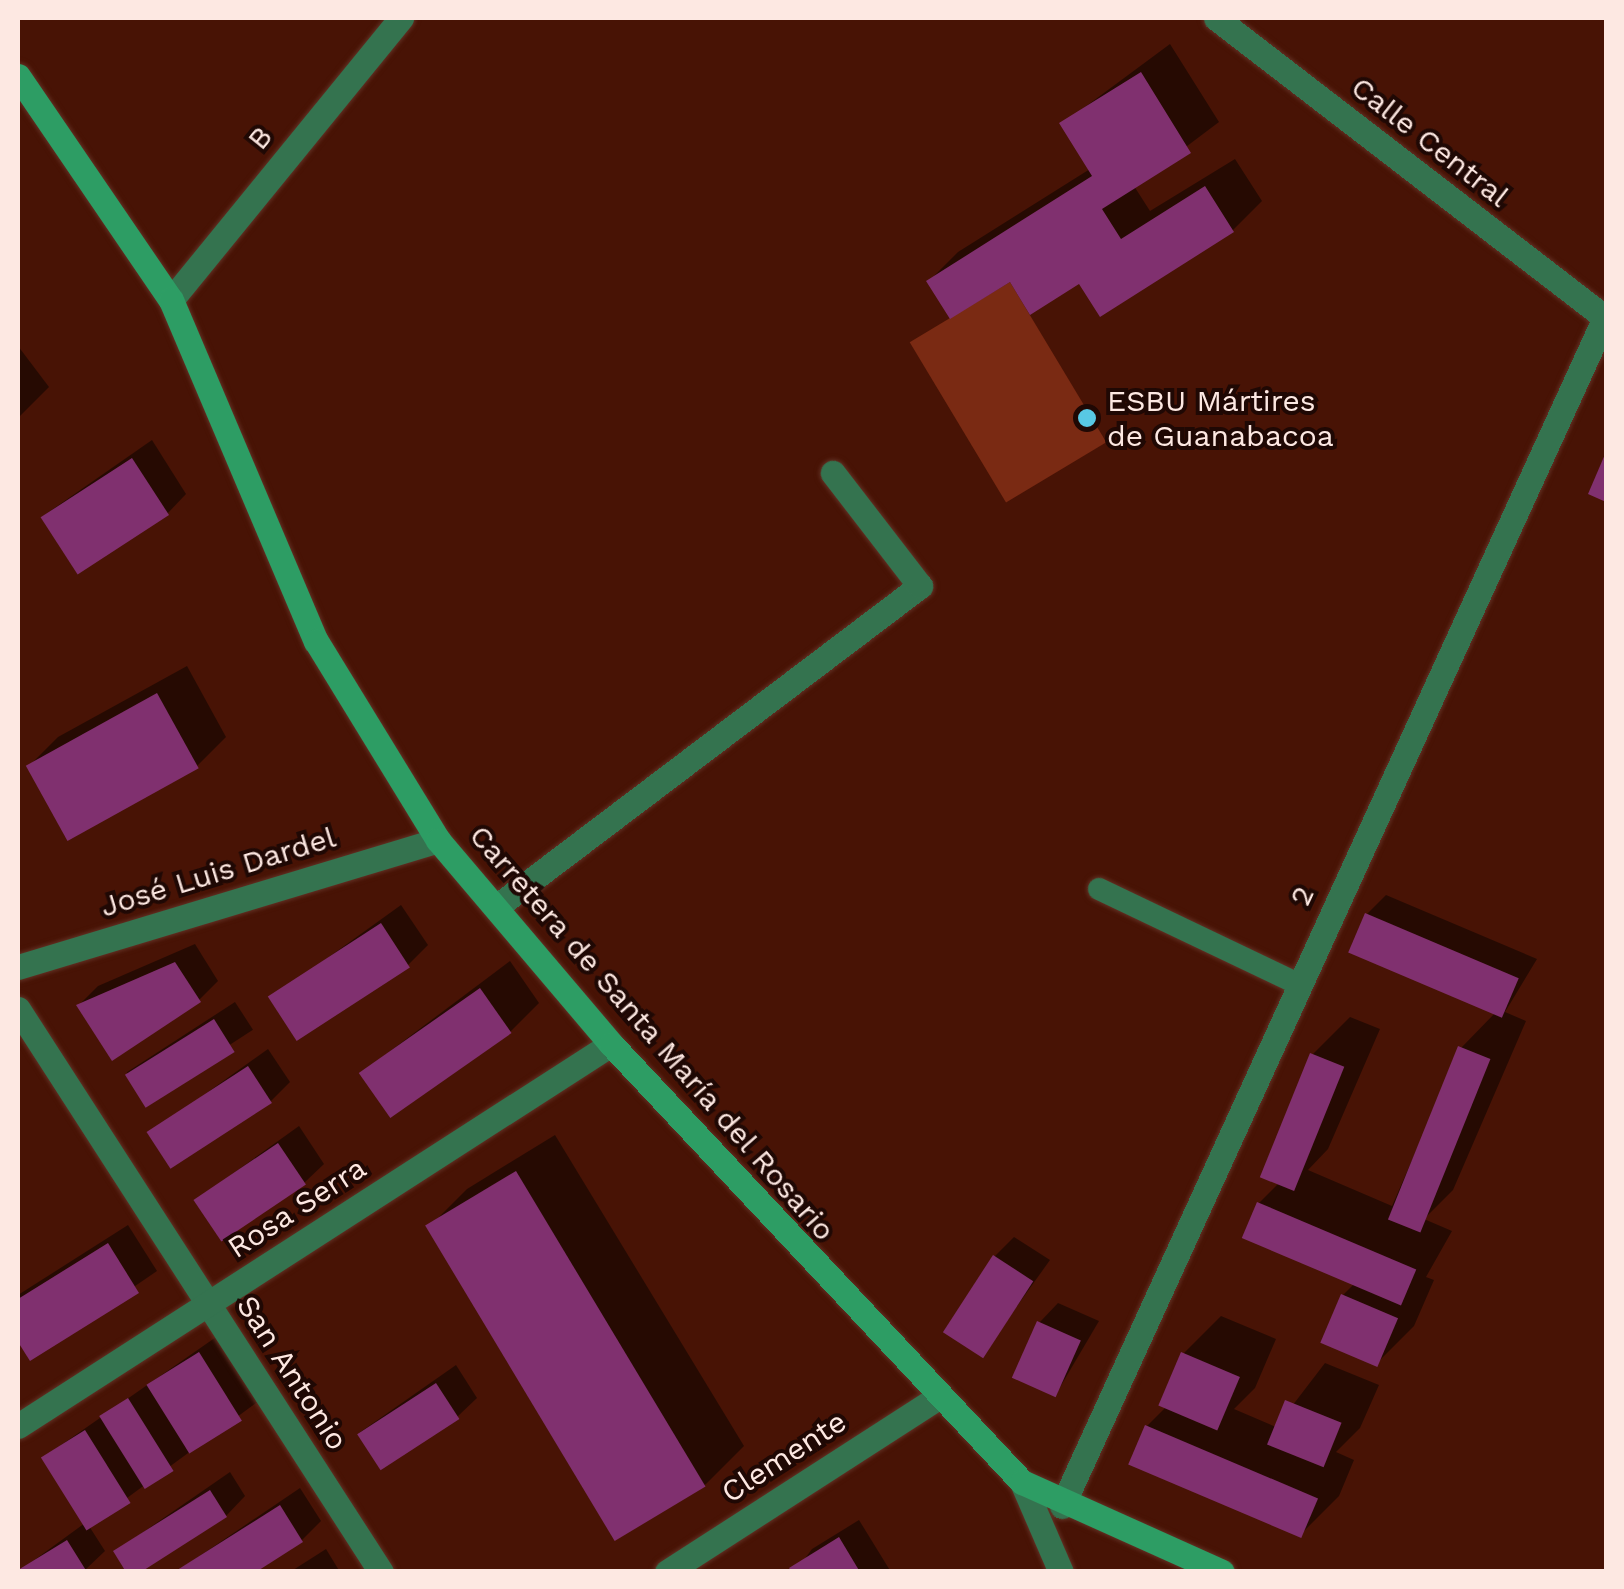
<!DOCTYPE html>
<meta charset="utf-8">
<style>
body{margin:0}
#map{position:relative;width:1624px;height:1589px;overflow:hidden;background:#481305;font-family:"Work Sans",sans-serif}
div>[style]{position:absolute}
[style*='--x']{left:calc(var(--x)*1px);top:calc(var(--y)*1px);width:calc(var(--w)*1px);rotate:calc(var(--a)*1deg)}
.green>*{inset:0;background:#7a2a13;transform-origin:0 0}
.shadow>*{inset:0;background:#0007;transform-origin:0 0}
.building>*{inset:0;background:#80306f;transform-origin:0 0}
.roads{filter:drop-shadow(0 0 2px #613124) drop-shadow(0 0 2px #613124)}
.service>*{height:22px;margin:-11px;padding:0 11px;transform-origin:11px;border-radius:11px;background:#34734f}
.minor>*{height:25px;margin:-12.5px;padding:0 12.5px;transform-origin:12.5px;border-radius:12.5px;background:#34734f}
.tertiary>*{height:25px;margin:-12.5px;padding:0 12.5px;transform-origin:12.5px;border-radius:12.5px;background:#34734f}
.secondary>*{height:25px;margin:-12.5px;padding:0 12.5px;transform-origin:12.5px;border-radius:12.5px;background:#2d9d64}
.dots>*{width:28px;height:28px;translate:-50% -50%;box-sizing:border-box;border:5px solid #1f0804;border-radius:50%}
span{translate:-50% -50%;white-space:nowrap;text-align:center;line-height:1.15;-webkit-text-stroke:8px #1f0804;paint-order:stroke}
.street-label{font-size:30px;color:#fde8e2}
.poi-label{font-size:30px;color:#fde8e2}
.left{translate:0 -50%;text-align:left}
.frame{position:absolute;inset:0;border:20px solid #fde8e2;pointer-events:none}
</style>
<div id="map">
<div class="green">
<div style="left:1010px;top:282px;width:187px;height:117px;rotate:59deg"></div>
</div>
<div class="shadow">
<div style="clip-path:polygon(1170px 44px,1219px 122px,1134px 186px,1150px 211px,1235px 159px,1262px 201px,1233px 230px,1080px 280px,929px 281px,958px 252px,1090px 169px,1062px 124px)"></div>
<div style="clip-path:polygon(18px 346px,49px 387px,18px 418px)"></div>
<div style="clip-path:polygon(152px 440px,186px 494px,167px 514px,43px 516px)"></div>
<div style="clip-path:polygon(187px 666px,226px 737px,197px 766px,29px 766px,58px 737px)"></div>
<div style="clip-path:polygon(1386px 895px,1537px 959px,1505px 1012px,1526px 1021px,1453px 1190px,1424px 1219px,1452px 1231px,1426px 1277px,1434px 1280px,1414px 1326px,1376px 1364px,1343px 1295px,1355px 1283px,1259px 1203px,1280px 1182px,1312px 1055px,1350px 1017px,1380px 1029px,1328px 1149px,1308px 1170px,1392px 1206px,1461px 1048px,1496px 1012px,1367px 914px)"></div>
<div style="clip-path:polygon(401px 905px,428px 945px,408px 965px,272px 998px)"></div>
<div style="clip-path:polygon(195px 944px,218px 981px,199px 1000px,79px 1005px,98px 986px)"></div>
<div style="clip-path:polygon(510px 961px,539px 1003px,510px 1032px,361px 1073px)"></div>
<div style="left:235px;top:1002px;width:33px;height:129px;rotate:57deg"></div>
<div style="clip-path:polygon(268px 1049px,290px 1082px,271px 1101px,151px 1133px)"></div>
<div style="clip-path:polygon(299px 1126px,324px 1164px,304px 1183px,196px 1200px)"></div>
<div style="clip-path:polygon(555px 1135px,744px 1446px,706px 1484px,618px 1537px,429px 1227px,467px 1189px)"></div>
<div style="clip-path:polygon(128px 1225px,157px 1271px,30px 1358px,18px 1337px,18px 1295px)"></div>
<div style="clip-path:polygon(1014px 1237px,1050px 1260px,982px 1355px,995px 1256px)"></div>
<div style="clip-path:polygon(1058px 1303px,1099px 1321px,1056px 1394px,1039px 1323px)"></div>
<div style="clip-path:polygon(1221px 1316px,1276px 1339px,1255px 1388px,1234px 1409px,1276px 1427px,1325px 1363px,1379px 1385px,1360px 1428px,1336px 1452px,1354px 1460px,1339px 1496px,1301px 1534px,1147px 1426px,1167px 1406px,1183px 1354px)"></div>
<div style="clip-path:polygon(219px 1335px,260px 1400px,89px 1526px,105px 1551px,85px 1570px,18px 1572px,85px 1523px,44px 1457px)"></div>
<div style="clip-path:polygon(456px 1365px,477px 1398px,457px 1417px,359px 1433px)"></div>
<div style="clip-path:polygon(230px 1472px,245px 1496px,226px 1516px,116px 1551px)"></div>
<div style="clip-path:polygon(300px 1488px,321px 1521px,302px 1540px,179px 1570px)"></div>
<div style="clip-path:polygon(859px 1520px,891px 1572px,795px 1572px,812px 1549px)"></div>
<div style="clip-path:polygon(326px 1549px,340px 1572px,290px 1572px)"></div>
</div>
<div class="building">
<div style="clip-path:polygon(1141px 72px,1191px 153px,1102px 209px,1121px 239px,1205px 186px,1234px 232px,1100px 317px,1079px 284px,1030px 315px,1010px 282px,950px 319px,926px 281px,1092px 176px,1059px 123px)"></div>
<div style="clip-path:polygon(1606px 452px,1606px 502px,1588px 494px)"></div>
<div style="left:132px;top:458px;width:68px;height:109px;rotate:57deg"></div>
<div style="left:157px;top:693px;width:86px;height:150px;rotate:61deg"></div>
<div style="left:1365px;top:913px;width:167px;height:43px;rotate:23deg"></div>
<div style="left:381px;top:923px;width:53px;height:135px;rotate:57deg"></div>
<div style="clip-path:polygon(175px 962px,201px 1002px,112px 1061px,76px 1005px)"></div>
<div style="left:480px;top:988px;width:55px;height:148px;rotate:55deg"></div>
<div style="left:214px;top:1019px;width:39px;height:105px;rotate:58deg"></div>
<div style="left:1458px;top:1046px;width:35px;height:187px;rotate:22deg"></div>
<div style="left:1310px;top:1053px;width:37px;height:134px;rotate:22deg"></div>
<div style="left:248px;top:1066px;width:44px;height:121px;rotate:57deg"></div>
<div style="left:278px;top:1143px;width:50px;height:102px;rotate:56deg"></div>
<div style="left:516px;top:1171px;width:368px;height:106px;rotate:59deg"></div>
<div style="left:1257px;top:1202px;width:173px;height:39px;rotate:23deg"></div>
<div style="clip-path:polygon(108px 1243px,139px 1293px,30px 1361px,18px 1342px,18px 1299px)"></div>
<div style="left:993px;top:1255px;width:48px;height:92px;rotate:33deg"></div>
<div style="left:1341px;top:1294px;width:62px;height:53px;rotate:23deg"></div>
<div style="left:1037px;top:1321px;width:48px;height:62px;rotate:24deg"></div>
<div style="left:199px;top:1352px;width:81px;height:62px;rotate:58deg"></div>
<div style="left:1181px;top:1352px;width:64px;height:58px;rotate:23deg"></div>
<div style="left:436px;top:1383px;width:43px;height:94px;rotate:57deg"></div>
<div style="left:128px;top:1398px;width:86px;height:34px;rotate:58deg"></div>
<div style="left:1285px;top:1400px;width:61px;height:48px;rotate:22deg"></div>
<div style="left:1145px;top:1425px;width:188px;height:43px;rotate:23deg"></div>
<div style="left:85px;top:1430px;width:86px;height:52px;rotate:58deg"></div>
<div style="clip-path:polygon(210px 1490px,227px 1517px,141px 1572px,126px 1572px,113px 1551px)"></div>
<div style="clip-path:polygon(280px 1505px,303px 1542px,256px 1572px,174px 1572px)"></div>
<div style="clip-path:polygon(839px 1537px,860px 1572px,792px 1572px,789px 1568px)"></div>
<div style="clip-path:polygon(67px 1540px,87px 1572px,18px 1572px,18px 1570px)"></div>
</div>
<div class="roads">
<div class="service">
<div style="--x:1099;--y:889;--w:221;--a:25.5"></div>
</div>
<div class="minor">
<div style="--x:1216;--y:18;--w:491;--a:37.6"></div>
<div style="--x:171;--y:300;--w:364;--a:-50.8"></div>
<div style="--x:496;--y:907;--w:532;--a:-37.13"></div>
<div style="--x:920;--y:586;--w:143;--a:-127.6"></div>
<div style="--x:18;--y:967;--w:439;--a:-16.8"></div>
<div style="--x:18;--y:1009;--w:670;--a:57.19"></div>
<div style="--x:1022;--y:1482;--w:98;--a:66.6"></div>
<div style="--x:1062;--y:1506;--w:1309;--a:-65.45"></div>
<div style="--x:667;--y:1572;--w:321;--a:-32.8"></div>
</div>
<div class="tertiary">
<div style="--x:18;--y:1426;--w:705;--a:-32.79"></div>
</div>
<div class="secondary">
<div style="--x:18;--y:76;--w:271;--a:55.7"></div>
<div style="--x:171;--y:300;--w:371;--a:67"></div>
<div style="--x:316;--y:641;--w:233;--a:58.5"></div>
<div style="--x:438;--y:840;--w:267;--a:49.7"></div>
<div style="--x:611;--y:1044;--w:601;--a:46.82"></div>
<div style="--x:1022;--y:1482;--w:219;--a:24.2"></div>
</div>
</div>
<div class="dots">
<div style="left:1087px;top:418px;background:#58c8e4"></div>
</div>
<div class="street-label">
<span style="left:260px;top:138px;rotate:-51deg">B</span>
<span style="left:1430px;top:142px;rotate:38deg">Calle Central</span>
<span style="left:218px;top:872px;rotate:-17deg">José Luis Dardel</span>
<span style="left:1302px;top:896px;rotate:-65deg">2</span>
<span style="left:652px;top:1033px;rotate:49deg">Carretera de Santa María del Rosario</span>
<span style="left:297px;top:1208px;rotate:-33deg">Rosa Serra</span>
<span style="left:292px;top:1373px;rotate:57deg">San Antonio</span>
<span style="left:784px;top:1457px;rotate:-33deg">Clemente</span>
</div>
<div class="poi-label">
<span class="left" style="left:1107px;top:418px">ESBU Mártires<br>de Guanabacoa</span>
</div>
<div class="frame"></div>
</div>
